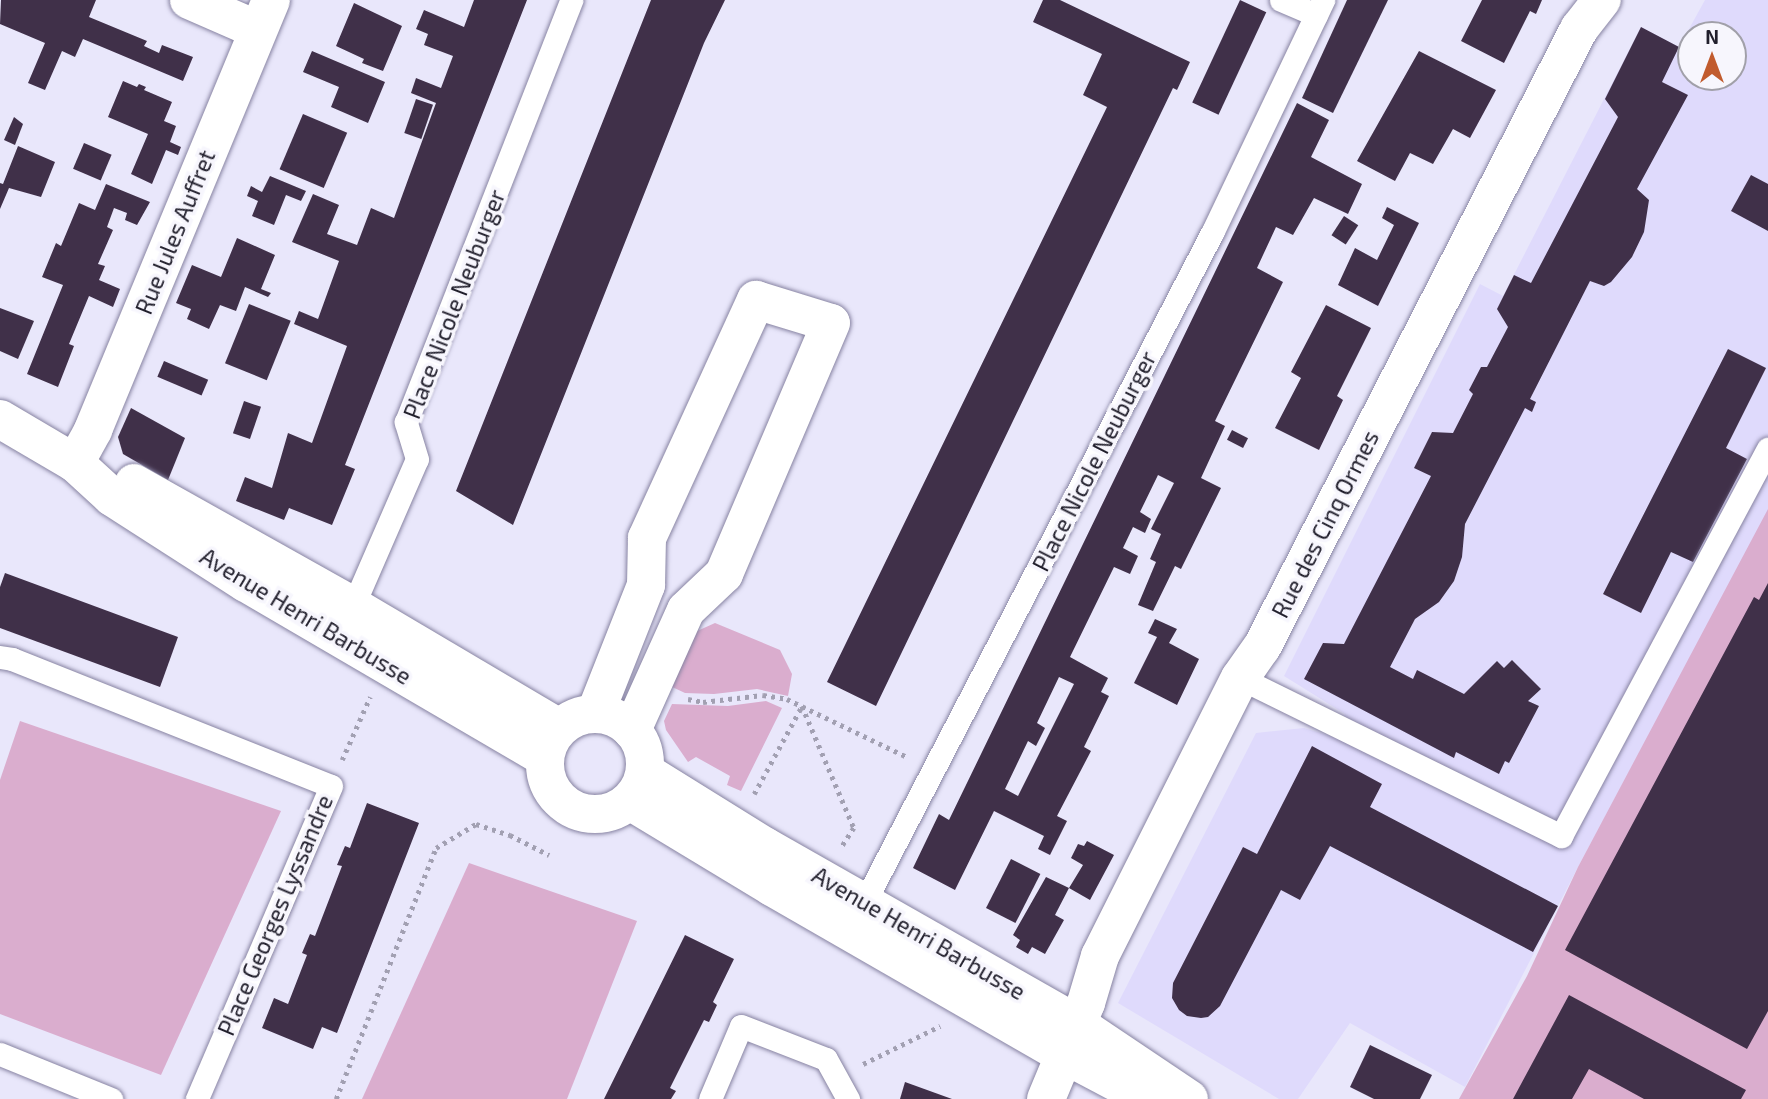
<!DOCTYPE html>
<style>
body{margin:0}
#map{position:relative;width:1768px;height:1099px;overflow:hidden;background:#e9e7fb;font-family:"Exo 2",sans-serif}
div>[style]{position:absolute}
[style*='--x']{left:calc(var(--x)*1px);top:calc(var(--y)*1px);width:calc(var(--w)*1px);rotate:calc(var(--a)*1deg)}
.built>*{inset:0;background:#dfdafc}
.green>*{inset:0;background:#daadce}
.building>*{inset:0;background:#403049;transform-origin:0 0}
.path>*{height:4.5px;margin-top:-2.25px;transform-origin:0;background:repeating-linear-gradient(90deg,#a2a0b2 0 3.5px,transparent 0 8.5px)}
.roads{filter:drop-shadow(0 0 2px #8783a2) drop-shadow(0 0 2px #8783a2)}
.lane>*{height:23px;margin:-11.5px;padding:0 11.5px;transform-origin:11.5px;border-radius:11.5px;background:#fff}
.street>*{height:38px;margin:-19px;padding:0 19px;transform-origin:19px;border-radius:19px;background:#fff}
.secondary>*{height:38px;margin:-19px;padding:0 19px;transform-origin:19px;border-radius:19px;background:#fff}
.secondary>.ring{margin:-19px;padding:0;box-sizing:content-box;background:none;border:38px solid #fff;border-radius:50%}
span{translate:-50% -50%;white-space:nowrap;text-align:center;line-height:1.15;-webkit-text-stroke:7px #f7f6fd;paint-order:stroke}
.street-label{font-size:23px;color:#211f2c}
.north{position:absolute;left:1677px;top:21px;width:70px;height:70px;box-sizing:border-box;background:#f7f6fd;border:2px solid #a1a0a9;border-radius:50%;rotate:0deg;font-size:19px;font-weight:700;line-height:28px;text-align:center;color:#211f2c}
.north::after{content:'';display:block;margin:auto;width:24px;height:32px;background:#c15b2e;clip-path:polygon(50% 0,100% 100%,50% 72%,0 100%)}
</style>
<div id="map">
<div class="built">
<div style="clip-path:polygon(evenodd,1705px 0,1768px 0,1768px 512px,1578px 867px,1465px 1087px,1350px 1023px,1298px 1099px,1279px 1099px,1118px 1003px,1256px 733px,1304px 728px,1334px 737px,1345px 714px,1284px 676px,1480px 284px,1503px 296px,1641px 27px,1679px 47px,1705px 0,1691px 35px,1733px 35px,1733px 77px,1691px 77px,1691px 35px)"></div>
</div>
<div class="green">
<div style="clip-path:polygon(1768px 509px,1768px 1099px,1459px 1099px,1527px 976px,1578px 867px)"></div>
<div style="clip-path:polygon(715px 623px,780px 650px,792px 674px,788px 696px,757px 689px,714px 694px,685px 693px,668px 685px,695px 632px)"></div>
<div style="clip-path:polygon(766px 701px,782px 708px,741px 791px,727px 785px,730px 776px,696px 757px,688px 762px,666px 730px,664px 721px,672px 704px,728px 706px)"></div>
<div style="clip-path:polygon(20px 721px,281px 811px,161px 1075px,0 1014px,0 780px)"></div>
<div style="clip-path:polygon(469px 863px,637px 921px,567px 1099px,362px 1099px)"></div>
</div>
<div class="building">
<div style="clip-path:polygon(1px 0,96px 0,89px 17px,147px 41px,144px 46px,159px 53px,162px 45px,193px 57px,183px 81px,83px 39px,75px 57px,62px 51px,45px 90px,28px 83px,45px 43px,0 24px)"></div>
<div style="clip-path:polygon(474px 0,527px 0,345px 465px,355px 469px,332px 525px,289px 508px,284px 520px,236px 501px,245px 477px,272px 488px,288px 433px,312px 443px,347px 346px,294px 324px,299px 311px,318px 319px,339px 261px,292px 242px,313px 194px,339px 205px,327px 234px,357px 245px,371px 208px,394px 218px,436px 103px,411px 93px,416px 78px,441px 88px,453px 56px,424px 45px,428px 34px,416px 29px,424px 10px,464px 27px)"></div>
<div style="clip-path:polygon(651px 0,725px 0,704px 43px,513px 525px,456px 491px)"></div>
<div style="clip-path:polygon(1043px 0,1060px 0,1190px 62px,1177px 90px,1173px 88px,876px 706px,827px 682px,1107px 107px,1083px 95px,1102px 54px,1033px 22px)"></div>
<div style="left:1240px;top:0;width:29px;height:113px;rotate:25deg"></div>
<div style="clip-path:polygon(1347px 0,1388px 0,1333px 113px,1302px 98px)"></div>
<div style="clip-path:polygon(1482px 0,1542px 0,1536px 14px,1530px 11px,1504px 63px,1461px 41px)"></div>
<div style="clip-path:polygon(354px 3px,402px 26px,383px 71px,362px 63px,364px 59px,336px 46px)"></div>
<div style="clip-path:polygon(1641px 27px,1679px 47px,1662px 82px,1688px 95px,1637px 189px,1649px 200px,1644px 232px,1632px 257px,1611px 282px,1604px 286px,1590px 281px,1530px 399px,1536px 402px,1532px 412px,1525px 408px,1465px 524px,1462px 557px,1454px 581px,1439px 602px,1415px 619px,1390px 667px,1413px 679px,1417px 670px,1464px 694px,1497px 661px,1504px 668px,1512px 660px,1541px 689px,1528px 701px,1539px 706px,1509px 763px,1505px 761px,1499px 774px,1456px 752px,1454px 758px,1304px 679px,1323px 643px,1344px 644px,1431px 476px,1414px 468px,1432px 432px,1453px 433px,1473px 394px,1469px 390px,1481px 367px,1487px 367px,1508px 327px,1497px 309px,1514px 275px,1531px 283px,1618px 117px,1605px 99px)"></div>
<div style="clip-path:polygon(312px 51px,385px 82px,368px 123px,331px 107px,339px 87px,303px 72px)"></div>
<div style="clip-path:polygon(1419px 51px,1496px 90px,1470px 138px,1453px 129px,1433px 164px,1410px 153px,1395px 181px,1357px 161px)"></div>
<div style="clip-path:polygon(123px 81px,137px 87px,139px 84px,146px 87px,144px 90px,172px 102px,164px 121px,176px 126px,170px 142px,181px 147px,178px 155px,166px 150px,152px 184px,131px 174px,148px 134px,108px 117px)"></div>
<div style="left:416px;top:99px;width:18px;height:36px;rotate:19deg"></div>
<div style="clip-path:polygon(evenodd,1297px 103px,1329px 120px,1311px 157px,1362px 184px,1348px 214px,1314px 198px,1293px 235px,1276px 227px,1257px 268px,1283px 282px,1215px 421px,1225px 426px,1201px 478px,1221px 488px,1181px 569px,1175px 566px,1153px 611px,1138px 605px,1156px 562px,1150px 559px,1161px 534px,1151px 529px,1174px 483px,1158px 475px,1140px 512px,1151px 519px,1145px 533px,1133px 527px,1123px 548px,1138px 556px,1130px 574px,1114px 567px,1070px 657px,1108px 678px,1101px 692px,1109px 696px,1084px 747px,1091px 751px,1057px 816px,1067px 821px,1050px 855px,1038px 849px,1044px 836px,994px 811px,955px 890px,913px 868px,939px 814px,949px 820px,1297px 103px,1059px 677px,1074px 684px,1018px 796px,1005px 789px,1028px 741px,1036px 746px,1045px 728px,1037px 723px,1059px 677px)"></div>
<div style="left:303px;top:114px;width:48px;height:60px;rotate:23deg"></div>
<div style="clip-path:polygon(14px 117px,23px 124px,15px 145px,4px 140px)"></div>
<div style="left:84px;top:143px;width:30px;height:28px;rotate:23deg"></div>
<div style="clip-path:polygon(18px 146px,55px 162px,41px 197px,9px 188px,0 209px,0 183px,3px 184px)"></div>
<div style="clip-path:polygon(1751px 175px,1768px 184px,1768px 231px,1731px 211px)"></div>
<div style="clip-path:polygon(270px 176px,306px 191px,301px 201px,286px 195px,274px 225px,252px 216px,258px 201px,247px 196px,251px 186px,262px 192px)"></div>
<div style="clip-path:polygon(106px 184px,150px 202px,137px 225px,125px 220px,127px 213px,114px 208px,107px 227px,113px 230px,98px 264px,105px 266px,99px 280px,120px 289px,113px 307px,89px 296px,69px 344px,74px 346px,58px 387px,27px 374px,63px 285px,42px 277px,56px 243px,61px 246px,79px 203px,95px 210px)"></div>
<div style="clip-path:polygon(1387px 207px,1419px 223px,1378px 306px,1338px 285px,1355px 248px,1377px 260px,1394px 225px,1382px 218px)"></div>
<div style="left:1344px;top:216px;width:17px;height:23px;rotate:33deg"></div>
<div style="clip-path:polygon(237px 238px,275px 255px,261px 289px,271px 293px,268px 297px,245px 287px,236px 311px,220px 305px,209px 329px,187px 319px,191px 309px,176px 303px,192px 265px,221px 277px)"></div>
<div style="left:249px;top:304px;width:45px;height:64px;rotate:22deg"></div>
<div style="clip-path:polygon(1326px 305px,1371px 328px,1337px 396px,1343px 400px,1319px 450px,1275px 428px,1301px 378px,1291px 372px)"></div>
<div style="clip-path:polygon(0 308px,34px 321px,18px 359px,0 351px)"></div>
<div style="clip-path:polygon(1728px 349px,1766px 368px,1726px 448px,1747px 459px,1693px 562px,1671px 552px,1641px 613px,1603px 594px)"></div>
<div style="left:164px;top:361px;width:48px;height:17px;rotate:23deg"></div>
<div style="left:244px;top:401px;width:18px;height:34px;rotate:19deg"></div>
<div style="clip-path:polygon(131px 408px,185px 438px,168px 480px,123px 454px,118px 437px)"></div>
<div style="left:1232px;top:430px;width:18px;height:11px;rotate:27deg"></div>
<div style="clip-path:polygon(5px 573px,178px 637px,160px 687px,0 628px,0 587px)"></div>
<div style="clip-path:polygon(1768px 583px,1768px 1011px,1747px 1049px,1565px 950px,1754px 597px,1759px 600px)"></div>
<div style="clip-path:polygon(1155px 619px,1177px 629px,1169px 643px,1199px 659px,1177px 705px,1134px 683px,1157px 637px,1148px 633px)"></div>
<div style="clip-path:polygon(1312px 746px,1382px 784px,1370px 807px,1558px 906px,1533px 952px,1330px 846px,1300px 900px,1281px 890px,1220px 1006px,1208px 1017px,1201px 1018px,1187px 1016px,1179px 1010px,1172px 998px,1173px 983px,1243px 847px,1257px 854px)"></div>
<div style="clip-path:polygon(367px 803px,419px 823px,337px 1033px,322px 1027px,313px 1049px,262px 1028px,274px 998px,288px 1004px,307px 955px,302px 953px,310px 934px,315px 936px,342px 866px,337px 865px,345px 846px,350px 848px)"></div>
<div style="clip-path:polygon(1087px 841px,1114px 855px,1090px 900px,1069px 888px,1055px 915px,1064px 920px,1045px 954px,1032px 947px,1028px 954px,1016px 947px,1020px 940px,1013px 935px,1046px 877px,1069px 888px,1083px 865px,1071px 858px,1078px 844px,1084px 846px)"></div>
<div style="left:1011px;top:859px;width:33px;height:55px;rotate:27deg"></div>
<div style="clip-path:polygon(685px 935px,734px 959px,713px 1002px,717px 1005px,709px 1022px,704px 1020px,670px 1088px,676px 1091px,671px 1099px,604px 1099px)"></div>
<div style="clip-path:polygon(1569px 995px,1746px 1090px,1741px 1099px,1644px 1099px,1589px 1069px,1572px 1099px,1513px 1099px)"></div>
<div style="clip-path:polygon(1370px 1045px,1432px 1075px,1420px 1099px,1374px 1099px,1350px 1087px)"></div>
<div style="clip-path:polygon(905px 1082px,952px 1099px,900px 1099px)"></div>
</div>
<div class="path">
<div style="--x:688;--y:699;--w:15;--a:11"></div>
<div style="--x:703;--y:702;--w:60;--a:-6.7"></div>
<div style="--x:763;--y:695;--w:24;--a:9"></div>
<div style="--x:787;--y:699;--w:133;--a:25.8"></div>
<div style="--x:802;--y:706;--w:133;--a:66.9"></div>
<div style="--x:854;--y:828;--w:24;--a:123"></div>
<div style="--x:342;--y:760;--w:69;--a:-66"></div>
<div style="--x:754;--y:794;--w:100;--a:-61.4"></div>
<div style="--x:863;--y:1064;--w:86;--a:-26.3"></div>
<div style="--x:336;--y:1099;--w:270;--a:-68.3"></div>
<div style="--x:436;--y:848;--w:47;--a:-31"></div>
<div style="--x:476;--y:824;--w:36;--a:18"></div>
<div style="--x:510;--y:835;--w:44;--a:27.1"></div>
</div>
<div class="roads">
<div class="lane">
<div style="--x:1281;--y:0;--w:38;--a:23"></div>
<div style="--x:353;--y:606;--w:160;--a:-66.5"></div>
<div style="--x:417;--y:459;--w:39;--a:-107"></div>
<div style="--x:406;--y:422;--w:453;--a:-68.6"></div>
<div style="--x:0;--y:657;--w:12;--a:9"></div>
<div style="--x:12;--y:659;--w:343;--a:21.7"></div>
<div style="--x:331;--y:786;--w:340;--a:113.2"></div>
<div style="--x:1240;--y:678;--w:358;--a:26.2"></div>
<div style="--x:1561;--y:836;--w:439;--a:-61.9"></div>
<div style="--x:864;--y:903;--w:757;--a:-62.56"></div>
<div style="--x:1213;--y:231;--w:256;--a:-64.5"></div>
<div style="--x:0;--y:1054;--w:120;--a:22.1"></div>
<div style="--x:710;--y:1099;--w:79;--a:-67"></div>
<div style="--x:741;--y:1026;--w:91;--a:21.2"></div>
<div style="--x:826;--y:1059;--w:46;--a:61.2"></div>
</div>
<div class="street">
<div style="--x:189;--y:0;--w:75;--a:23.5"></div>
<div style="--x:75;--y:463;--w:38;--a:-61"></div>
<div style="--x:93;--y:430;--w:465;--a:-67.5"></div>
<div style="--x:595;--y:714;--w:139;--a:-68.4"></div>
<div style="--x:646;--y:585;--w:47;--a:-88.8"></div>
<div style="--x:647;--y:538;--w:262;--a:-65.4"></div>
<div style="--x:756;--y:300;--w:78;--a:17"></div>
<div style="--x:831;--y:323;--w:273;--a:113.1"></div>
<div style="--x:724;--y:574;--w:52;--a:136.5"></div>
<div style="--x:686;--y:610;--w:132;--a:114.2"></div>
<div style="--x:1046;--y:1099;--w:104;--a:-67.4"></div>
<div style="--x:1086;--y:1003;--w:49;--a:-73.4"></div>
<div style="--x:1100;--y:956;--w:311;--a:-63.3"></div>
<div style="--x:1240;--y:678;--w:38;--a:-55"></div>
<div style="--x:1262;--y:647;--w:695;--a:-62.84"></div>
<div style="--x:1579;--y:29;--w:37;--a:-52"></div>
</div>
<div class="secondary">
<div style="--x:0;--y:419;--w:87;--a:30.4"></div>
<div style="--x:75;--y:463;--w:50;--a:42.6"></div>
<div style="--x:112;--y:497;--w:159;--a:32.7"></div>
<div style="--x:246;--y:583;--w:345;--a:30.3"></div>
<div style="--x:134;--y:483;--w:251;--a:29.3"></div>
<div style="--x:353;--y:606;--w:239;--a:30.6"></div>
<div class="ring" style="left:545px;top:714px;width:62px;height:62px"></div>
<div style="--x:645;--y:772;--w:142;--a:31.8"></div>
<div style="--x:766;--y:847;--w:356;--a:29.6"></div>
<div style="--x:1076;--y:1023;--w:136;--a:33.9"></div>
<div style="--x:630;--y:801;--w:166;--a:31.2"></div>
<div style="--x:772;--y:887;--w:336;--a:29.9"></div>
<div style="--x:1063;--y:1054;--w:96;--a:27.9"></div>
</div>
</div>
<div class="street-label">
<span style="left:175px;top:232px;rotate:-68deg">Rue Jules Auffret</span>
<span style="left:454px;top:304px;rotate:-69deg">Place Nicole Neuburger</span>
<span style="left:1094px;top:461px;rotate:-63deg">Place Nicole Neuburger</span>
<span style="left:1325px;top:524px;rotate:-63deg">Rue des Cinq Ormes</span>
<span style="left:306px;top:616px;rotate:31deg">Avenue Henri Barbusse</span>
<span style="left:275px;top:915px;rotate:-67deg">Place Georges Lyssandre</span>
<span style="left:919px;top:933px;rotate:30deg">Avenue Henri Barbusse</span>
</div>
<div class="north">N</div>
</div>
